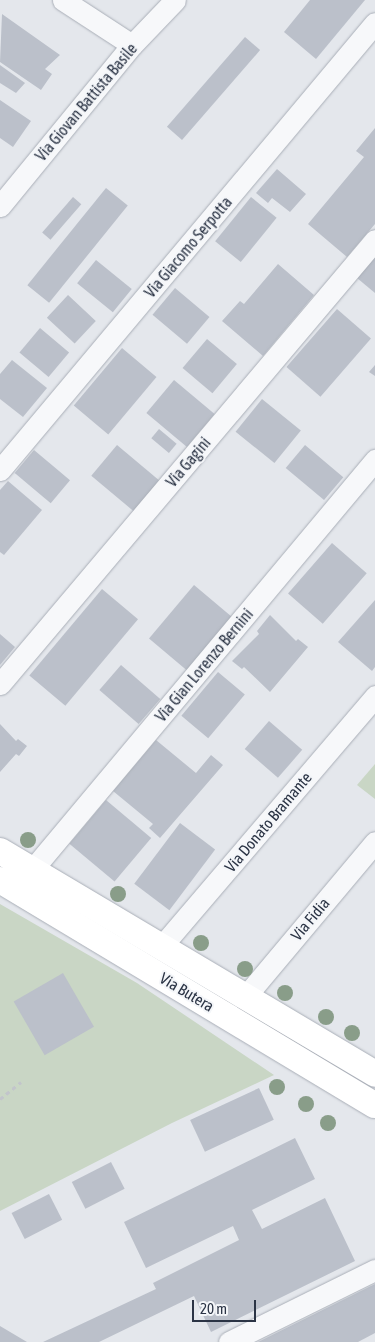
<!DOCTYPE html>
<style>
body{margin:0}
#map{position:relative;width:375px;height:1342px;overflow:hidden;background:#e4e7ec;font-family:"Asap Condensed",sans-serif}
div>[style]{position:absolute}
[style*='--x']{left:calc(var(--x)*1px);top:calc(var(--y)*1px);width:calc(var(--w)*1px);rotate:calc(var(--a)*1deg)}
.green>*{inset:0;background:#c9d6c5}
.building>*{inset:0;background:#bbc0ca;transform-origin:0 0}
.path>*{height:3px;margin-top:-1.5px;transform-origin:0;background:repeating-linear-gradient(90deg,#c2c5cb 0 4px,transparent 0 8px)}
.roads{filter:drop-shadow(0 0 1px #a9aeb7) drop-shadow(0 0 1px #a9aeb7)}
.minor>*{height:21px;margin:-10.5px;padding:0 10.5px;transform-origin:10.5px;border-radius:10.5px;background:#f7f8fa}
.major>*{height:26px;margin:-13px;padding:0 13px;transform-origin:13px;border-radius:13px;background:#fff}
.trees>*{width:16px;height:16px;margin:-8px;border-radius:50%;background:#899d89}
span{translate:-50% -50%;white-space:nowrap;text-align:center;line-height:1.15;-webkit-text-stroke:4px #f4f6f9;paint-order:stroke}
.street-label{font-size:16px;color:#2b3445}
.scale{position:absolute;left:192px;top:1300px;width:64px;height:22px;box-sizing:border-box;border:2px solid #2b3445;border-top:0;padding-left:6px;font-size:15px;line-height:18px;white-space:nowrap;color:#2b3445;-webkit-text-stroke:4px #f4f6f9;paint-order:stroke}
</style>
<div id="map">
<div class="green">
<div style="clip-path:polygon(375px 764px,375px 799px,357px 785px)"></div>
<div style="clip-path:polygon(0 904px,137px 983px,274px 1075px,172px 1123px,0 1211px)"></div>
</div>
<div class="building">
<div style="clip-path:polygon(310px 0,365px 0,316px 59px,284px 32px)"></div>
<div style="clip-path:polygon(2px 14px,60px 55px,45px 69px,52px 74px,41px 90px,0 62px)"></div>
<div style="left:245px;top:37px;width:20px;height:119px;rotate:41deg"></div>
<div style="clip-path:polygon(0 65px,25px 83px,16px 93px,0 83px)"></div>
<div style="clip-path:polygon(0 100px,31px 121px,13px 147px,0 138px)"></div>
<div style="clip-path:polygon(375px 128px,375px 224px,347px 257px,308px 224px,364px 157px,356px 151px)"></div>
<div style="clip-path:polygon(277px 169px,306px 194px,290px 212px,272px 198px,268px 203px,256px 193px)"></div>
<div style="left:106px;top:188px;width:28px;height:125px;rotate:39deg"></div>
<div style="left:73px;top:197px;width:11px;height:47px;rotate:41deg"></div>
<div style="left:251px;top:197px;width:33px;height:57px;rotate:39deg"></div>
<div style="clip-path:polygon(375px 256px,375px 293px,357px 278px)"></div>
<div style="left:96px;top:260px;width:46px;height:30px;rotate:39deg"></div>
<div style="clip-path:polygon(278px 264px,314px 295px,263px 356px,222px 321px,240px 301px,244px 304px)"></div>
<div style="left:175px;top:288px;width:45px;height:35px;rotate:40deg"></div>
<div style="left:68px;top:295px;width:38px;height:31px;rotate:43deg"></div>
<div style="left:337px;top:309px;width:45px;height:77px;rotate:41deg"></div>
<div style="left:40px;top:328px;width:38px;height:32px;rotate:40deg"></div>
<div style="left:207px;top:339px;width:39px;height:38px;rotate:40deg"></div>
<div style="left:122px;top:348px;width:45px;height:75px;rotate:40deg"></div>
<div style="clip-path:polygon(12px 360px,47px 388px,23px 417px,0 399px,0 374px)"></div>
<div style="clip-path:polygon(375px 365px,375px 376px,369px 372px)"></div>
<div style="left:174px;top:380px;width:53px;height:43px;rotate:40deg"></div>
<div style="left:262px;top:399px;width:50px;height:42px;rotate:39deg"></div>
<div style="left:159px;top:429px;width:23px;height:12px;rotate:40deg"></div>
<div style="left:117px;top:445px;width:56px;height:40px;rotate:40deg"></div>
<div style="left:305px;top:445px;width:50px;height:30px;rotate:40deg"></div>
<div style="left:34px;top:450px;width:47px;height:30px;rotate:40deg"></div>
<div style="clip-path:polygon(8px 481px,42px 510px,4px 555px,0 552px,0 490px)"></div>
<div style="left:332px;top:543px;width:46px;height:67px;rotate:41deg"></div>
<div style="left:194px;top:585px;width:50px;height:70px;rotate:40deg"></div>
<div style="left:102px;top:589px;width:47px;height:113px;rotate:40deg"></div>
<div style="clip-path:polygon(375px 600px,375px 667px,372px 671px,338px 642px)"></div>
<div style="clip-path:polygon(270px 615px,296px 641px,298px 639px,308px 647px,270px 692px,244px 667px,242px 669px,232px 661px,259px 634px,257px 631px)"></div>
<div style="clip-path:polygon(0 634px,15px 647px,0 665px)"></div>
<div style="left:121px;top:665px;width:52px;height:33px;rotate:41deg"></div>
<div style="left:218px;top:672px;width:35px;height:57px;rotate:40deg"></div>
<div style="left:269px;top:721px;width:44px;height:37px;rotate:41deg"></div>
<div style="clip-path:polygon(0 724px,16px 741px,18px 739px,27px 746px,19px 756px,16px 754px,0 772px)"></div>
<div style="clip-path:polygon(156px 740px,196px 773px,211px 755px,223px 765px,160px 838px,149px 828px,153px 824px,113px 791px)"></div>
<div style="left:106px;top:800px;width:59px;height:57px;rotate:40deg"></div>
<div style="left:180px;top:823px;width:44px;height:76px;rotate:37deg"></div>
<div style="left:63px;top:973px;width:62px;height:57px;rotate:60deg"></div>
<div style="left:259px;top:1088px;width:35px;height:76px;rotate:65deg"></div>
<div style="clip-path:polygon(295px 1138px,315px 1179px,252px 1210px,262px 1229px,325px 1198px,355px 1261px,211px 1332px,194px 1296px,99px 1342px,43px 1342px,156px 1289px,153px 1283px,239px 1240px,233px 1226px,146px 1268px,124px 1222px)"></div>
<div style="left:111px;top:1162px;width:30px;height:44px;rotate:63deg"></div>
<div style="left:49px;top:1194px;width:29px;height:42px;rotate:63deg"></div>
<div style="clip-path:polygon(375px 1284px,375px 1333px,358px 1342px,258px 1342px)"></div>
<div style="clip-path:polygon(0 1326px,27px 1342px,0 1342px)"></div>
</div>
<div class="path">
<div style="--x:0;--y:1099;--w:27;--a:-39"></div>
</div>
<div class="roads">
<div class="minor">
<div style="--x:63;--y:0;--w:82;--a:33.1"></div>
<div style="--x:0;--y:206;--w:208;--a:-50.7"></div>
<div style="--x:132;--y:45;--w:62;--a:-46.3"></div>
<div style="--x:0;--y:470;--w:583;--a:-50.01"></div>
<div style="--x:0;--y:684;--w:581;--a:-49.82"></div>
<div style="--x:32;--y:870;--w:535;--a:-50.08"></div>
<div style="--x:161;--y:947;--w:330;--a:-49.5"></div>
<div style="--x:245;--y:997;--w:202;--a:-50"></div>
<div style="--x:229;--y:1342;--w:163;--a:-26.3"></div>
</div>
<div class="major">
<div style="--x:0;--y:851;--w:436;--a:30.7"></div>
<div style="--x:0;--y:880;--w:437;--a:31"></div>
</div>
</div>
<div class="trees">
<div style="left:28px;top:840px"></div>
<div style="left:118px;top:894px"></div>
<div style="left:201px;top:943px"></div>
<div style="left:245px;top:969px"></div>
<div style="left:285px;top:993px"></div>
<div style="left:326px;top:1017px"></div>
<div style="left:352px;top:1033px"></div>
<div style="left:277px;top:1087px"></div>
<div style="left:306px;top:1104px"></div>
<div style="left:328px;top:1123px"></div>
</div>
<div class="street-label">
<span style="left:86px;top:102px;rotate:-50deg">Via Giovan Battista Basile</span>
<span style="left:188px;top:247px;rotate:-50deg">Via Giacomo Serpotta</span>
<span style="left:188px;top:462px;rotate:-50deg">Via Gagini</span>
<span style="left:204px;top:665px;rotate:-50deg">Via Gian Lorenzo Bernini</span>
<span style="left:268px;top:822px;rotate:-50deg">Via Donato Bramante</span>
<span style="left:310px;top:919px;rotate:-50deg">Via Fidia</span>
<span style="left:187px;top:992px;rotate:31deg">Via Butera</span>
</div>
<div class="scale">20 m</div>
</div>
